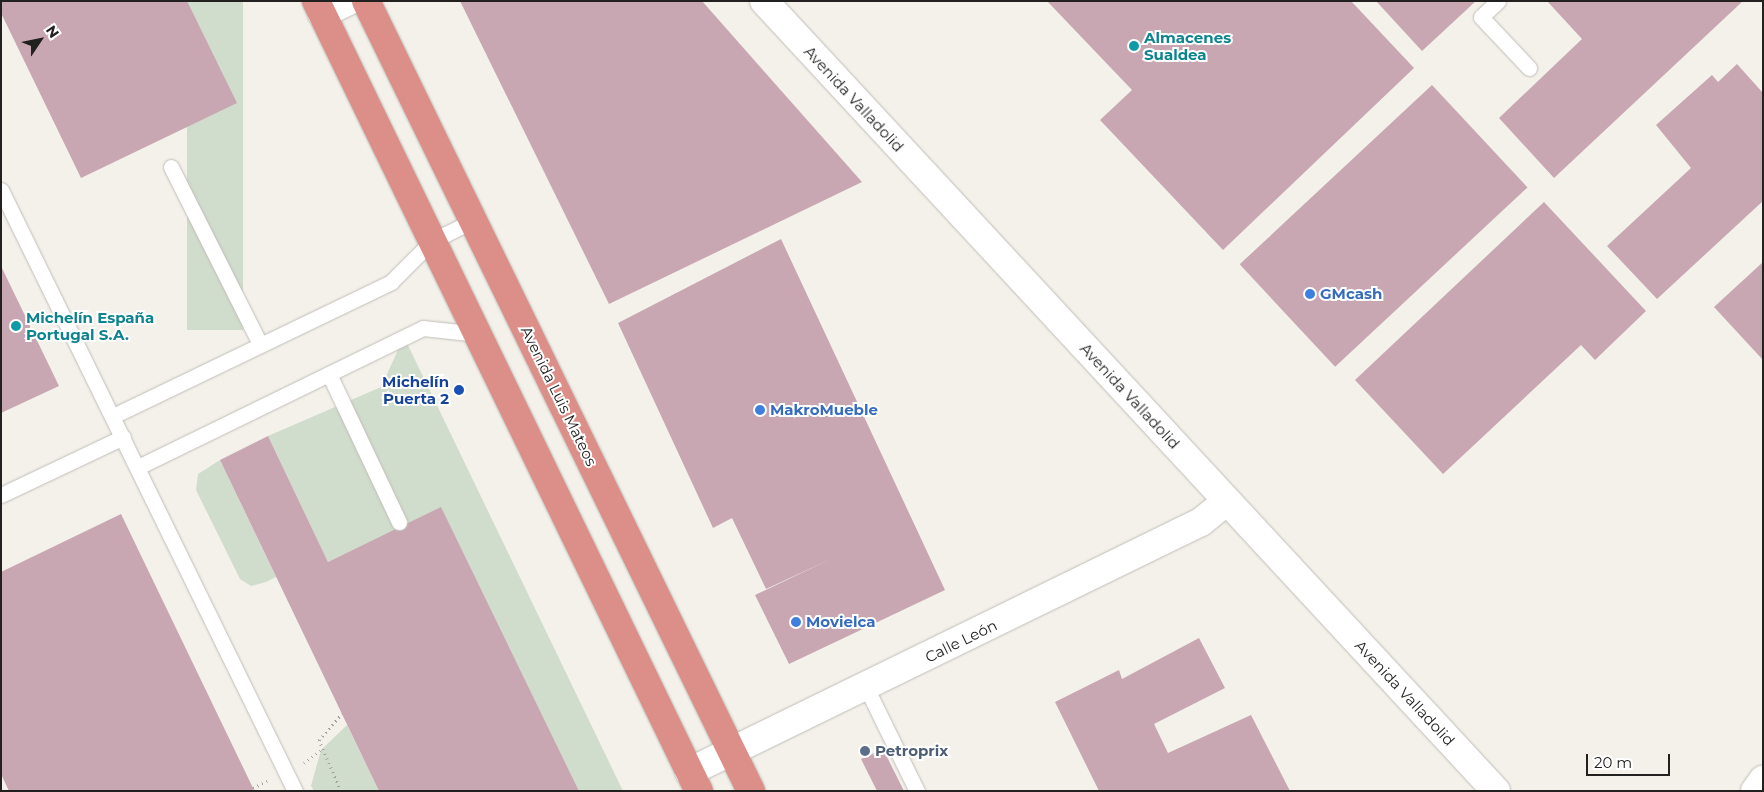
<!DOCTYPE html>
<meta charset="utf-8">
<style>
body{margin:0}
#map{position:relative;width:1764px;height:792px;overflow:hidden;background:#f4f1eb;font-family:Montserrat,sans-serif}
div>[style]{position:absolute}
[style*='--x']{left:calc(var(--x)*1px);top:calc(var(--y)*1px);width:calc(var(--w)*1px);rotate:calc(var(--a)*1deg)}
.green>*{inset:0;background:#d0dccc;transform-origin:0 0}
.building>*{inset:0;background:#c8a7b2;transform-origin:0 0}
.path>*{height:3px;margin-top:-1.5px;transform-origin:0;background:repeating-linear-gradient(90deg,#a3a19c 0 1px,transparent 0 5px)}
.roads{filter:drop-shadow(0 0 1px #c0bdb7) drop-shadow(0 0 1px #c0bdb7)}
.service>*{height:15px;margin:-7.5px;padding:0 7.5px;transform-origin:7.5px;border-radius:7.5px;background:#fff}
.minor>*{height:28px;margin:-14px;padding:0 14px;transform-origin:14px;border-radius:14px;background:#fff}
.trunk>*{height:28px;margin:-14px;padding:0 14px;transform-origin:14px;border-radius:14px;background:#dc8e88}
.dots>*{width:14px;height:14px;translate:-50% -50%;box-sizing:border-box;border:2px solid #fff;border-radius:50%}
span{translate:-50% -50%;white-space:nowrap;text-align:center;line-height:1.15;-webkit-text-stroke:4px #fff;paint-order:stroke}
.culture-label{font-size:15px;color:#0d838f;font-weight:700}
.left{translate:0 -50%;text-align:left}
.street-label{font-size:15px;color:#22211f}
.shop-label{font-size:15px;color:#366cbe;font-weight:700}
.transit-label{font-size:15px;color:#164399;font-weight:700}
.right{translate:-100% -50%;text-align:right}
.service-label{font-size:15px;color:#4e5e75;font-weight:700}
.frame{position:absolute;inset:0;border:2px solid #22211f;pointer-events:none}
.north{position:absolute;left:15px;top:15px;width:50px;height:50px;-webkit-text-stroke:4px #fff;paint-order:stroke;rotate:56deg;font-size:14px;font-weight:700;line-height:20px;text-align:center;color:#22211f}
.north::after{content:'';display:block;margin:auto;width:18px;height:22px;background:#22211f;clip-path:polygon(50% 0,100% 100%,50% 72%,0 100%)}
.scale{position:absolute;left:1586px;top:754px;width:84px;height:22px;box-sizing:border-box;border:2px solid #22211f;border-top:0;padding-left:6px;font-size:15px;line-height:18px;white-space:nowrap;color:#22211f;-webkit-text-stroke:4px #fff;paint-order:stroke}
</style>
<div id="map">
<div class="green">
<div style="left:187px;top:1px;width:56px;height:329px"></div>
<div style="clip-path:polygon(404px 337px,623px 791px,579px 791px,441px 508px,328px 562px,268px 436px,381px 387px)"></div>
<div style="clip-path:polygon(220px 460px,276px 577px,266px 582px,251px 586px,240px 579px,196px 490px,198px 474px)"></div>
<div style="clip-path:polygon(347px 725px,379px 791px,314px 791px,311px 786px,321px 750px)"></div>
</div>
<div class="building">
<div style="clip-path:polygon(1px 1px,187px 1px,237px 103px,81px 178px,1px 13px)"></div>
<div style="clip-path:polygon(460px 1px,702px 1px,862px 182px,609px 304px)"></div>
<div style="clip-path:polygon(1047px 1px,1351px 1px,1414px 68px,1223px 250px,1100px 120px,1132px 90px)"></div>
<div style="clip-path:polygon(1376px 1px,1476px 1px,1422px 51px)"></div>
<div style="clip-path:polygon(1547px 1px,1743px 1px,1554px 178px,1499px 118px,1582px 39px)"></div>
<div style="clip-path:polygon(1737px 64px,1763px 93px,1763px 201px,1657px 299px,1607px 246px,1691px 168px,1656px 125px,1712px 75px,1718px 82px)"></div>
<div style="left:1432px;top:85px;width:140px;height:263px;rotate:47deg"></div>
<div style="clip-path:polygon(1544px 202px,1646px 311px,1595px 360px,1581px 345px,1443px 474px,1355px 380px)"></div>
<div style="clip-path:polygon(781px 239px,945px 590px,789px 664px,755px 595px,831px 559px,766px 589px,732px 518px,713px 528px,618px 323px)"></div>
<div style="clip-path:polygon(1763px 262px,1763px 360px,1714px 307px)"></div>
<div style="clip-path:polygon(1px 266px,59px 386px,1px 413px)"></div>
<div style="clip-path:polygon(268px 436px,328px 562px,441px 507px,579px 791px,379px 791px,220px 460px)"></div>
<div style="clip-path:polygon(121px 514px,253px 788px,254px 791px,9px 791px,1px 774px,1px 572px)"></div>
<div style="clip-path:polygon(1199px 638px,1225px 688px,1154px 724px,1168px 753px,1251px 715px,1290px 791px,1099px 791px,1055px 702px,1119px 670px,1122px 679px)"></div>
<div style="clip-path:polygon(883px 749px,904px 791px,877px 791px,861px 759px)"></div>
</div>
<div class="path">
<div style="--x:304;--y:763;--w:21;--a:-37"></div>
<div style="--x:253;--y:788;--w:16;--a:-27"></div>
<div style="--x:341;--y:791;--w:56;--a:-113.3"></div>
<div style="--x:319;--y:740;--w:35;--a:-49"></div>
</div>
<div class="roads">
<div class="service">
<div style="--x:1498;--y:1;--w:23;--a:137"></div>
<div style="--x:1481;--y:17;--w:70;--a:46.7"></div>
<div style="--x:171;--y:167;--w:198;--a:63.3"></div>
<div style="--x:1;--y:190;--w:669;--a:63.93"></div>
<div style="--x:329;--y:374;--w:164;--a:64.7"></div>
<div style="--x:113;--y:416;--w:309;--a:-25.7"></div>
<div style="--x:391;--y:282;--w:58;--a:-45"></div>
<div style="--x:432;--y:241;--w:47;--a:-26.6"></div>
<div style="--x:138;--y:467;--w:317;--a:-26"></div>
<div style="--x:423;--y:328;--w:55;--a:6.2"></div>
<div style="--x:1;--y:495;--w:135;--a:-25.4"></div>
<div style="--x:866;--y:687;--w:116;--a:63.9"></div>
</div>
<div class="minor">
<div style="--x:764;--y:1;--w:1077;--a:47.18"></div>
<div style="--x:322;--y:14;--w:30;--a:-26"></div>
<div style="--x:689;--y:772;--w:570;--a:-26.03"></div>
<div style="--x:1201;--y:522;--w:33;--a:-39"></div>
<div style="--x:1755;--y:791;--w:14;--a:-54"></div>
</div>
<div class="trunk">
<div style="--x:316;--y:1;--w:878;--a:64.14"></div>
<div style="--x:366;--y:1;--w:879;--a:64.02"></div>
</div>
</div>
<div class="dots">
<div style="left:1134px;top:46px;background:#0f9aa8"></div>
<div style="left:1310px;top:294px;background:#3f7fe0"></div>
<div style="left:16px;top:326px;background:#0f9aa8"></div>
<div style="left:459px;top:390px;background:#1a4fb4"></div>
<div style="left:760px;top:410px;background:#3f7fe0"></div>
<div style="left:796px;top:622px;background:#3f7fe0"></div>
<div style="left:865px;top:751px;background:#5c6f8a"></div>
</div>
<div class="culture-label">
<span class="left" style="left:1144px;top:46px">Almacenes<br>Sualdea</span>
<span class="left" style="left:26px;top:326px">Michelín España<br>Portugal S.A.</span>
</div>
<div class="street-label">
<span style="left:854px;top:99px;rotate:47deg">Avenida Valladolid</span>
<span style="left:559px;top:396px;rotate:64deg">Avenida Luis Mateos</span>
<span style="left:1130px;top:396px;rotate:47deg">Avenida Valladolid</span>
<span style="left:961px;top:641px;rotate:-26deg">Calle León</span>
<span style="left:1405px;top:693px;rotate:47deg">Avenida Valladolid</span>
</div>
<div class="shop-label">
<span class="left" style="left:1320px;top:294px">GMcash</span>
<span class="left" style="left:770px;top:410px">MakroMueble</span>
<span class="left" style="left:806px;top:622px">Movielca</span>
</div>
<div class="transit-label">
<span class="right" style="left:449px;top:390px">Michelín<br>Puerta 2</span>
</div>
<div class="service-label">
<span class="left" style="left:875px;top:751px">Petroprix</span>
</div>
<div class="frame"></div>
<div class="north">N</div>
<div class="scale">20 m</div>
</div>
